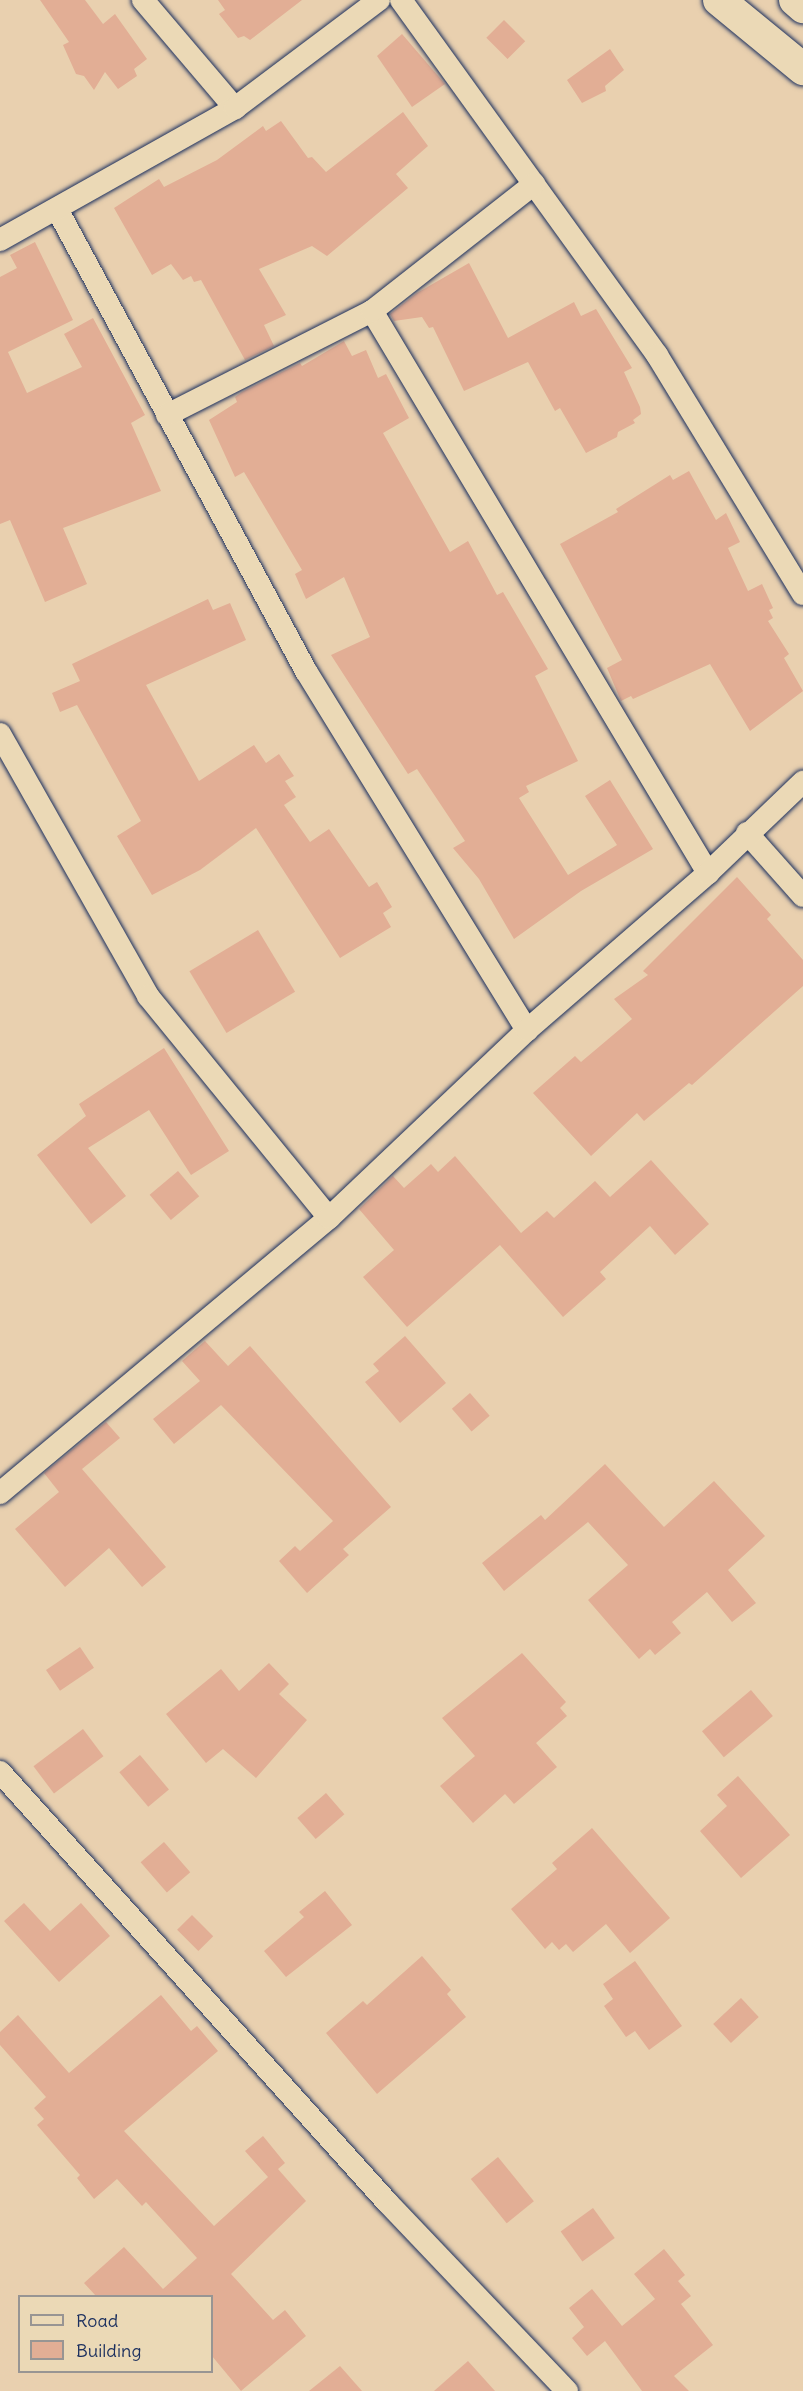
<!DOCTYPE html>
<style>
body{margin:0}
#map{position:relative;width:803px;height:2391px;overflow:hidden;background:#e9d0af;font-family:Delius,sans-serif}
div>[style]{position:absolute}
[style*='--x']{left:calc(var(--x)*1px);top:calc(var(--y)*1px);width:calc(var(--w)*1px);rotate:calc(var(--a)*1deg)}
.building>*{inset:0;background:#e2ae95;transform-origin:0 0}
.roads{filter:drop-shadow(0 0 2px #1b2f5e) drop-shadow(0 0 2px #1b2f5e)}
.minor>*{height:22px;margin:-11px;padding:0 11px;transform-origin:11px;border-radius:11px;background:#ebd9b6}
.secondary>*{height:32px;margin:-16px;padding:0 16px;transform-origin:16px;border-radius:16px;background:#ebd9b6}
span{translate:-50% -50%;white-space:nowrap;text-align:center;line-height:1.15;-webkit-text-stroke:6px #ebd9b6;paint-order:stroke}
.legend{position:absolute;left:18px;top:2295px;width:195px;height:78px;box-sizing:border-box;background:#ebd9b6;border:2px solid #989593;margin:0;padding:8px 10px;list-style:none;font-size:18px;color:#1b2f5e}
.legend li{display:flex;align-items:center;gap:12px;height:30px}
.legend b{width:30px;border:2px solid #989593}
</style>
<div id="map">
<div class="building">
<div style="clip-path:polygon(40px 0,85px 0,103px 24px,115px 14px,147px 59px,134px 69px,137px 76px,118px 89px,105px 72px,94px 90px,84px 76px,76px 74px,63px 45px,69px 42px)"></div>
<div style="clip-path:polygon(218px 0,302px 0,250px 40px,244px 36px,238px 38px,219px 14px,225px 10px)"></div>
<div style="left:504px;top:20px;width:30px;height:25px;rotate:45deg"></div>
<div style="clip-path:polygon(402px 34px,445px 84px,412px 107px,377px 56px)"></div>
<div style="clip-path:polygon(610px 49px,624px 70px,605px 86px,606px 91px,582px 103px,567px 80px)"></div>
<div style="clip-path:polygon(403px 112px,428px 146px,396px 174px,408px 188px,327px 256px,312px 246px,259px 269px,286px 315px,264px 325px,274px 346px,245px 360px,201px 280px,194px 282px,191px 276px,183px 280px,171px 264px,152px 275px,114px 208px,159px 179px,164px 187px,217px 160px,263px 126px,266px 131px,281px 121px,308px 158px,312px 157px,326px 172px)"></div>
<div style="clip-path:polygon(35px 242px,73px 320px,8px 352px,27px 393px,82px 367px,64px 334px,93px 318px,145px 415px,131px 423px,161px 491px,63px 528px,87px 584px,45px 602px,10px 520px,0 524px,0 277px,17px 268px,10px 255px)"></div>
<div style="clip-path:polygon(469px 263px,508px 338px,574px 302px,581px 316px,596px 309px,632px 368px,624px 372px,640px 407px,641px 414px,633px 420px,635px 423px,618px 432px,617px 437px,586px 453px,560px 408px,555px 411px,528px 362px,464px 391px,433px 327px,429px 328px,422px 317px,394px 321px,390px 314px,417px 293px)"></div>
<div style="clip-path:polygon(344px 341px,352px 356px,366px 350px,378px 378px,386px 374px,409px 418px,383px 433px,450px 552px,468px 541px,497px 595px,503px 592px,548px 669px,535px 676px,578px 761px,526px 786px,529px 792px,519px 798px,568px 875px,617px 845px,585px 796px,610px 780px,653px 849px,581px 891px,514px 939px,479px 879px,453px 848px,465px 841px,417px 769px,408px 774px,331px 655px,370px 637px,344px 577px,306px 599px,295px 574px,302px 570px,244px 472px,235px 477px,209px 420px,237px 402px,235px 397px,242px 392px,300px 363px,302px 366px)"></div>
<div style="clip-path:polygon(689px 471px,716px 520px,726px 513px,740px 542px,728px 548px,748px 591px,762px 584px,773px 608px,769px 610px,773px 618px,768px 621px,789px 654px,784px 658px,803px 691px,750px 731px,710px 664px,633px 699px,631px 696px,621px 701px,607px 668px,622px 660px,560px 544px,618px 512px,616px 509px,670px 475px,673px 480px)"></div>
<div style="clip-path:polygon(208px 599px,213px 610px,230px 603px,246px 640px,146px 685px,199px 781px,254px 745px,266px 763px,279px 754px,294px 776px,285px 781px,296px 797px,284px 805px,310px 842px,329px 829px,369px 887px,377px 882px,392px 907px,383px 913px,391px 927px,340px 958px,256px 828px,200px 870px,152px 895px,117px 836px,141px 821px,77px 705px,60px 712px,52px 693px,80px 681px,72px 664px)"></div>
<div style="clip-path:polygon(737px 877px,771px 915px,767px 919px,803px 960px,803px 986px,692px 1085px,689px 1083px,644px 1121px,637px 1113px,591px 1156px,533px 1093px,575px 1056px,581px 1062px,632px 1019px,614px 999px,648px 975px,643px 971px)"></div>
<div style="left:258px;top:930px;width:72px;height:80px;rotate:59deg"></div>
<div style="clip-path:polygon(164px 1048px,229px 1151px,191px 1175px,149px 1110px,88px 1148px,126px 1196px,91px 1224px,37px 1155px,86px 1116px,79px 1104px)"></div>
<div style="clip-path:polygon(455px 1156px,521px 1233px,547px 1211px,554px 1218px,595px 1181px,610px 1197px,651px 1160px,709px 1224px,675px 1255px,650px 1226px,600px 1272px,606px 1279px,563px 1317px,500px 1245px,407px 1327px,363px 1277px,394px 1250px,359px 1209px,393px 1176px,404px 1188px,431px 1164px,438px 1172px)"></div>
<div style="left:178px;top:1171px;width:33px;height:37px;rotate:50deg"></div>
<div style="clip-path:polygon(405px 1336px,446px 1383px,400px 1423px,365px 1382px,379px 1371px,373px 1364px)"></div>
<div style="clip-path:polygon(205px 1341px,228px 1366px,250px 1346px,391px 1507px,343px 1549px,349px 1555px,307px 1593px,279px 1561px,295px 1546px,300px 1551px,333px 1521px,221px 1405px,174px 1444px,153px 1419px,200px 1381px,182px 1361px)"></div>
<div style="left:470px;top:1393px;width:30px;height:24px;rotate:49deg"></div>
<div style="clip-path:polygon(106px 1422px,120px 1438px,82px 1469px,166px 1567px,142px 1587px,109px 1548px,65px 1587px,15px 1529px,59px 1492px,44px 1473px)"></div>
<div style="clip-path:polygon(605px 1464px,664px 1527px,714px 1481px,765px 1536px,728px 1570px,756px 1603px,732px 1622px,707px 1592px,672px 1622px,681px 1633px,655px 1655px,650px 1649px,639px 1659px,588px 1600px,628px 1565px,588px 1522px,504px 1591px,482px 1563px,541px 1515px,545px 1520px)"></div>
<div style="left:80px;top:1647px;width:25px;height:41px;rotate:56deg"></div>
<div style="clip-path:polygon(522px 1653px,566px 1702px,560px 1708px,567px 1716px,536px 1743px,557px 1767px,514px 1804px,505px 1794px,473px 1823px,440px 1786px,475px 1756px,442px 1718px)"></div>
<div style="clip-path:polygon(269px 1663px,289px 1684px,279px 1694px,307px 1720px,256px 1778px,223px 1749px,206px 1763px,166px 1714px,221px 1669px,239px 1691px)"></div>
<div style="left:751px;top:1690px;width:34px;height:64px;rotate:50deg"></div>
<div style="left:83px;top:1729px;width:34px;height:62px;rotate:53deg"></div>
<div style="left:140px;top:1755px;width:45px;height:27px;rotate:50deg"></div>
<div style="clip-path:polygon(738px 1776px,790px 1835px,741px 1878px,700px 1831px,727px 1806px,717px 1795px)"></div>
<div style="left:326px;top:1793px;width:28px;height:38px;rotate:49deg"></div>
<div style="clip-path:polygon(592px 1828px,670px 1918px,630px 1953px,606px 1924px,573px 1952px,566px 1944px,559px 1950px,552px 1942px,545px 1949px,511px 1909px,557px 1869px,552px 1863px)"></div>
<div style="left:164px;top:1842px;width:40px;height:31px;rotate:49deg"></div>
<div style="clip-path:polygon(325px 1891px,352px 1925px,286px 1977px,264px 1951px,304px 1917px,299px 1912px)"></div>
<div style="clip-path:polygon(24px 1903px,50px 1931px,81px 1903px,110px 1936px,59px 1982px,4px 1921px)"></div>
<div style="left:192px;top:1915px;width:30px;height:21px;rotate:45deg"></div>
<div style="clip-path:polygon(422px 1956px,451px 1990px,447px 1994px,466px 2017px,377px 2094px,326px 2033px,363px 2001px,367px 2005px)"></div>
<div style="clip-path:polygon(635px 1961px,682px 2026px,649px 2050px,635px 2031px,626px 2037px,604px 2006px,613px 1999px,603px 1984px)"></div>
<div style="clip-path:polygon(161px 1995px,191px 2031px,197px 2026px,218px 2051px,124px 2131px,214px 2226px,268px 2177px,245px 2151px,263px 2136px,285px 2163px,278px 2169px,306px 2201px,231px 2274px,273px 2320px,285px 2310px,306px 2336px,241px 2391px,212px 2356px,212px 2296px,96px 2296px,84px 2283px,124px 2247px,163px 2289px,197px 2258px,146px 2202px,142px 2206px,117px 2179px,94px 2199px,77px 2178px,80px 2175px,37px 2125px,44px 2119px,34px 2108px,46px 2097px,0 2045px,0 2032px,18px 2015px,69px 2073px)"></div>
<div style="left:741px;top:1998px;width:26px;height:38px;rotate:47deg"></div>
<div style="left:498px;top:2157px;width:57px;height:35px;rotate:51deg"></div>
<div style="left:593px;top:2208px;width:37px;height:40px;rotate:54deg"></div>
<div style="clip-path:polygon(664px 2249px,685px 2275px,678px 2281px,691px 2296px,681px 2304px,713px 2345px,674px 2376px,689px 2391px,642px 2391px,605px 2341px,587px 2356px,572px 2338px,584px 2327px,569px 2308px,592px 2289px,622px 2326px,655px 2299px,634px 2274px)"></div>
<div style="clip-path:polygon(468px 2361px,495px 2391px,434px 2391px)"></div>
<div style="clip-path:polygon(340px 2366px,362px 2391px,309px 2391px)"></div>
</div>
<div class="roads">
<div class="minor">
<div style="--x:143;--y:0;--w:142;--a:49.6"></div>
<div style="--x:401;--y:0;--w:438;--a:54.2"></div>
<div style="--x:657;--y:355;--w:280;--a:58.6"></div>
<div style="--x:57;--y:209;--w:525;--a:61.68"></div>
<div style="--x:306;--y:671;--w:422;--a:58.4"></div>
<div style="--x:0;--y:240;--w:270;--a:-29.3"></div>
<div style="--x:235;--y:108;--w:180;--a:-36.9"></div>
<div style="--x:372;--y:311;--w:655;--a:59.13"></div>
<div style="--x:167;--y:415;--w:230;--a:-26.9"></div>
<div style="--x:372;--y:311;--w:206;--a:-38.1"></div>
<div style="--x:0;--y:734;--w:301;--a:60.5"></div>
<div style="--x:148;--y:996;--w:286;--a:50.8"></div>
<div style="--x:747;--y:833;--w:84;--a:48.4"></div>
<div style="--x:0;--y:1493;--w:429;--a:-39.9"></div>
<div style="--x:329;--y:1218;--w:273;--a:-43.5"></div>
<div style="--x:527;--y:1030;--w:240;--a:-40.9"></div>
<div style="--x:708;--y:873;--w:132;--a:-43.8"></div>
<div style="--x:0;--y:1772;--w:579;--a:48.01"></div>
<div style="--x:387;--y:2202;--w:261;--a:46.4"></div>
</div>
<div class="secondary">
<div style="--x:719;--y:0;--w:109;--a:39.4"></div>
<div style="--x:795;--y:0;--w:11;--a:41"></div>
</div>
</div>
<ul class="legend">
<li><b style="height:8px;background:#ebd9b6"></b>Road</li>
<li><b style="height:16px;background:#e2ae95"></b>Building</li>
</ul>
</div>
